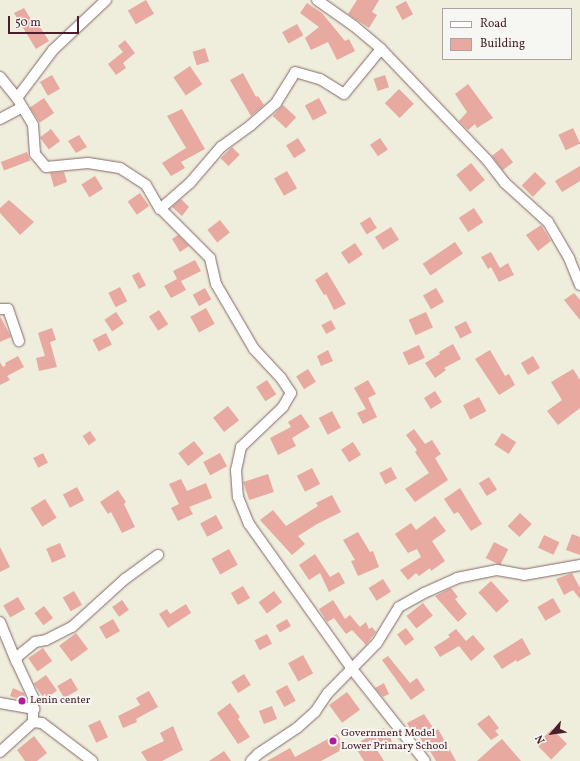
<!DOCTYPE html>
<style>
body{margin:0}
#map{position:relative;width:580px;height:761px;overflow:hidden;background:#efeddb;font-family:Vollkorn,serif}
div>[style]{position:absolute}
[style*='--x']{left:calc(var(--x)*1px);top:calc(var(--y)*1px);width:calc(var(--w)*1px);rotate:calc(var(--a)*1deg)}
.building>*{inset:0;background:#e7a9a0;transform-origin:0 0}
.roads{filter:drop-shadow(0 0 1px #846769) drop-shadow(0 0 1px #846769)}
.street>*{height:10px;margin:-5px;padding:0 5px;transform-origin:5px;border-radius:5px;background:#fff}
.dots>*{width:11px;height:11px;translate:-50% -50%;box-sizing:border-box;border:2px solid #f6f6f2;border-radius:50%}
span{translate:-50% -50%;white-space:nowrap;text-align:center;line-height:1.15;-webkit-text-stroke:4px #f6f6f2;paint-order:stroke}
.poi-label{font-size:11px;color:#4a1f2b}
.left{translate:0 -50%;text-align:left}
.legend{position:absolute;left:442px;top:8px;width:130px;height:52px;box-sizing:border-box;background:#f6f6f2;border:1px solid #b1a0a2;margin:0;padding:5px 7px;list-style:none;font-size:12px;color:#4a1f2b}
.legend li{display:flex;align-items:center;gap:8px;height:20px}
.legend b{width:20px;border:1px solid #b1a0a2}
.north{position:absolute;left:532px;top:713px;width:40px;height:40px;-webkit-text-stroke:3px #f6f6f2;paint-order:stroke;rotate:242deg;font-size:11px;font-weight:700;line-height:16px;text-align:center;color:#4a1f2b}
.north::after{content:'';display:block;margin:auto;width:14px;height:18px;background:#4a1f2b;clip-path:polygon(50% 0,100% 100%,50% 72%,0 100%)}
.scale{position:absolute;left:8px;top:16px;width:71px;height:18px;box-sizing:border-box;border:2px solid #4a1f2b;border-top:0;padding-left:5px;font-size:12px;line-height:14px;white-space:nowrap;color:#4a1f2b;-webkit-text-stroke:3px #f6f6f2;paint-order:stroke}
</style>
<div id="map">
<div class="building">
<div style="left:146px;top:0;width:16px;height:21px;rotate:60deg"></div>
<div style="clip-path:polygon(357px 0,379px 0,372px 12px,377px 15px,369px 28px,348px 14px)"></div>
<div style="left:406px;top:1px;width:15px;height:12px;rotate:62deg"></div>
<div style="clip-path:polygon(307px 3px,322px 13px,345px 41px,349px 39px,355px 51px,337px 60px,328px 42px,311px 50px,305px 38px,319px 27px,300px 13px)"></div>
<div style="clip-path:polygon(24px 8px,35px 26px,38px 24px,49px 41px,36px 49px,14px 13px)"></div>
<div style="left:297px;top:24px;width:13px;height:17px;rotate:61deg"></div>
<div style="clip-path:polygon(125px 40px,135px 53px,123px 63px,126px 68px,116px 75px,108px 64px,123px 52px,118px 46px)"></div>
<div style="left:205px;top:48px;width:14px;height:13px;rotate:73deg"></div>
<div style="left:190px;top:66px;width:22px;height:20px;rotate:56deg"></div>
<div style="clip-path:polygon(243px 73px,256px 97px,258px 96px,264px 105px,251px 116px,230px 80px)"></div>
<div style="left:52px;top:75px;width:16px;height:14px;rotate:60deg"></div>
<div style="left:385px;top:75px;width:13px;height:12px;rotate:72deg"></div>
<div style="clip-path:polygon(468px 84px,493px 118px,477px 128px,475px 124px,468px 130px,459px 121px,467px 112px,455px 94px)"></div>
<div style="left:399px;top:89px;width:21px;height:20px;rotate:45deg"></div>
<div style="left:44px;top:98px;width:18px;height:17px;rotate:56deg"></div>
<div style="left:319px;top:98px;width:17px;height:16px;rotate:62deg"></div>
<div style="left:283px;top:105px;width:18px;height:15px;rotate:43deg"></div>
<div style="clip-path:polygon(182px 109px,205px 149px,181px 162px,185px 168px,171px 176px,162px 163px,186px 148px,167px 116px)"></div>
<div style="left:573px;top:128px;width:17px;height:16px;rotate:65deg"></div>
<div style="left:51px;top:129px;width:15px;height:14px;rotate:53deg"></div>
<div style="clip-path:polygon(79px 135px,87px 147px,76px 153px,68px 141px)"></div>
<div style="left:298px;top:138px;width:15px;height:14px;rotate:58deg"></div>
<div style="left:380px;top:138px;width:14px;height:12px;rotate:56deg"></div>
<div style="left:232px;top:147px;width:11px;height:16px;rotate:45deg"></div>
<div style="left:502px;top:148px;width:18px;height:13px;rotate:52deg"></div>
<div style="left:27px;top:152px;width:9px;height:28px;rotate:69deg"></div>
<div style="left:471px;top:163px;width:22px;height:19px;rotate:51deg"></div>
<div style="clip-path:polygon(580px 166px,580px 181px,562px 192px,555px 181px)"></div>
<div style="left:287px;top:171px;width:20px;height:15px;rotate:60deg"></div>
<div style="clip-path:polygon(64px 172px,67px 182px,54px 187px,50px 173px)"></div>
<div style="left:535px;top:172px;width:16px;height:19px;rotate:45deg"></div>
<div style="left:95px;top:176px;width:15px;height:16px;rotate:58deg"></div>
<div style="left:140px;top:193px;width:16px;height:15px;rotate:55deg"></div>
<div style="clip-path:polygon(181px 199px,189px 207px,182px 216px,172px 207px)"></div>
<div style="clip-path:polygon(9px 200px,34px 222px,20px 235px,0 213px,0 208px)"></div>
<div style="left:474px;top:208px;width:17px;height:18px;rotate:57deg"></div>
<div style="left:370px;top:217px;width:13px;height:12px;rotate:58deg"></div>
<div style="left:220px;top:220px;width:16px;height:16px;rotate:52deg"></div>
<div style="clip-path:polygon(541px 225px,551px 241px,538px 251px,526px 235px)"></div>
<div style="left:391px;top:227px;width:15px;height:19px;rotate:58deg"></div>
<div style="clip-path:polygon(178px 235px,189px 246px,180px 252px,172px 239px)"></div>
<div style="left:455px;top:242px;width:14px;height:39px;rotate:56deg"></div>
<div style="left:355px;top:243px;width:14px;height:17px;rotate:56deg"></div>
<div style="clip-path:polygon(491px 252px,500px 268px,508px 263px,514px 275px,499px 282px,491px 267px,488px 269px,481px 257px)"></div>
<div style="clip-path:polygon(195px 260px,201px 271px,181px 281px,186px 290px,171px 298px,164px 286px,177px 279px,173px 271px)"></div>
<div style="left:139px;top:272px;width:15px;height:8px;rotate:62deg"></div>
<div style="clip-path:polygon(327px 272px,346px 304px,334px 310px,326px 294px,324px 295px,315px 280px)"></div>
<div style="left:120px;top:287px;width:16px;height:13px;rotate:63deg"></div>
<div style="left:205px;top:288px;width:13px;height:14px;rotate:61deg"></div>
<div style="left:436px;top:288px;width:16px;height:15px;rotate:60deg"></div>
<div style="clip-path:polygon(574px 293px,580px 300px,580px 320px,564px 300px)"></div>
<div style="left:206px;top:308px;width:18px;height:18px;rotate:61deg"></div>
<div style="left:159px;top:310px;width:17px;height:12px;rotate:57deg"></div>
<div style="left:116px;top:312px;width:14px;height:14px;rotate:56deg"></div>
<div style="left:426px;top:312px;width:17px;height:19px;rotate:66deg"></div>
<div style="clip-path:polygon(0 316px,11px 337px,0 342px)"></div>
<div style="left:331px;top:320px;width:10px;height:11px;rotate:61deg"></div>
<div style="left:466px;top:321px;width:13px;height:13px;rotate:63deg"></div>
<div style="clip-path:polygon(52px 328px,56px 340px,50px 342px,57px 367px,39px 371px,36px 358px,45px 356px,38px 333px)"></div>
<div style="left:106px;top:333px;width:13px;height:15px;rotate:63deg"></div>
<div style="clip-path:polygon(453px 344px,461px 359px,444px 368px,446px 370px,435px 378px,425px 363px,440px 354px,439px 352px)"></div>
<div style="left:419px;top:345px;width:14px;height:18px;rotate:65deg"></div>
<div style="clip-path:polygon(328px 350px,333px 361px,321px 366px,317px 356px)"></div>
<div style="clip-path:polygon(490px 350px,505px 376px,509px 374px,515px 385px,499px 395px,475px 359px)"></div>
<div style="clip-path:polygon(18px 356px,24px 367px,7px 376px,10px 380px,0 385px,0 362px,3px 367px,6px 365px,5px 363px)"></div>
<div style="left:533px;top:356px;width:14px;height:14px;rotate:60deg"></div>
<div style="left:308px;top:369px;width:15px;height:14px;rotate:58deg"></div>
<div style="clip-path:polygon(573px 369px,580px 380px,580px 408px,558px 425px,547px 411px,562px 400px,551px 382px)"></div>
<div style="left:267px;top:380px;width:17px;height:13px;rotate:57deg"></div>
<div style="clip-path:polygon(368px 380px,376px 394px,368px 398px,377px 417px,363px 424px,357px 413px,366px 409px,354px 388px)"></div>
<div style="left:435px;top:391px;width:13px;height:13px;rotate:58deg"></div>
<div style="left:479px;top:397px;width:16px;height:18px;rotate:63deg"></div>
<div style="left:228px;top:406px;width:18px;height:19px;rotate:52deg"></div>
<div style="left:332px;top:411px;width:19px;height:15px;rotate:62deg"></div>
<div style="clip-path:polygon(301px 414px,310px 427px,292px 438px,296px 446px,278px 455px,270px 438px,291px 427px,288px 422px)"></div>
<div style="clip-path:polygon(414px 429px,425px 444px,432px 440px,441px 454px,435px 458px,448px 480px,415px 502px,405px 489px,429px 473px,415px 452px,417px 450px,406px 435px)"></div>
<div style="left:90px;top:431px;width:11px;height:9px;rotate:56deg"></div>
<div style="left:502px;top:433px;width:17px;height:14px;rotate:33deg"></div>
<div style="left:194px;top:441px;width:16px;height:20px;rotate:52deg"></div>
<div style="left:353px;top:442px;width:15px;height:14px;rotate:58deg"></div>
<div style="left:43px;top:453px;width:11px;height:11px;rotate:63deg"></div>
<div style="left:220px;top:453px;width:15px;height:19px;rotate:62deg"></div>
<div style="left:391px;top:467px;width:13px;height:13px;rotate:63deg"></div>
<div style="left:312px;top:468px;width:18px;height:17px;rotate:63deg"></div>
<div style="left:268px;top:474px;width:19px;height:26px;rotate:72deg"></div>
<div style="left:489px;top:477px;width:15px;height:12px;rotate:58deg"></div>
<div style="clip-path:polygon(181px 479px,187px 491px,206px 483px,212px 498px,189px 507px,193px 514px,178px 521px,171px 508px,179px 504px,169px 484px)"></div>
<div style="left:77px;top:487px;width:15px;height:16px;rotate:62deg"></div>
<div style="clip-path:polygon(460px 488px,482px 524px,471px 531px,458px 512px,454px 514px,444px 499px)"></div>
<div style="clip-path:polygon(118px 490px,126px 502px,124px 504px,135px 527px,122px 533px,111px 512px,108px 514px,100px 502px)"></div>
<div style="clip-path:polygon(332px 495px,341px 512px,317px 524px,298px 536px,305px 544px,292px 555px,260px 520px,273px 510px,286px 526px,318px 506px,316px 503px)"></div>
<div style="left:45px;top:499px;width:22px;height:17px;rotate:58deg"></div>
<div style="left:520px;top:513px;width:16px;height:18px;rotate:43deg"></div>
<div style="left:216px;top:515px;width:15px;height:18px;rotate:62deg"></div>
<div style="clip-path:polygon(435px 516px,446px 531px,432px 541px,445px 561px,431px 571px,430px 568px,419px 576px,416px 573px,408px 580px,400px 570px,421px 557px,417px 549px,408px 553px,395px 534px,411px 523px,416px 530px)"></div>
<div style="clip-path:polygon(358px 532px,370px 552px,373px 551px,379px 567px,358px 576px,351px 561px,355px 560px,343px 540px)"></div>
<div style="clip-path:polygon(572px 534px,580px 537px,580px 555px,566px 550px)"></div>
<div style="left:544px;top:535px;width:17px;height:14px;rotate:25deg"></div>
<div style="left:494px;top:542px;width:16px;height:18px;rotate:27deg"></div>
<div style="left:60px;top:543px;width:15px;height:15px;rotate:67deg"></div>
<div style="clip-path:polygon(0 547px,10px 567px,0 572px)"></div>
<div style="left:229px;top:549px;width:18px;height:20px;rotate:61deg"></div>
<div style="clip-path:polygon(315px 554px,330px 577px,339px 572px,345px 583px,329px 592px,320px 573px,309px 580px,299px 565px)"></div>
<div style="clip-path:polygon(572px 573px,580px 588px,580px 599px,573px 590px,564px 595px,556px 579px)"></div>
<div style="left:383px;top:579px;width:15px;height:17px;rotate:58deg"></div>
<div style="left:491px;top:581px;width:27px;height:17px;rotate:48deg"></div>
<div style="left:243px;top:586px;width:14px;height:14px;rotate:60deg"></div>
<div style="clip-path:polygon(451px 588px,458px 597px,455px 599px,467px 614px,458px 622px,435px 596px)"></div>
<div style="left:74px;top:591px;width:16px;height:13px;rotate:60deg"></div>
<div style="left:274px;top:591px;width:14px;height:19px;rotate:54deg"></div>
<div style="left:18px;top:597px;width:14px;height:17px;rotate:60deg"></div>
<div style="left:553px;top:598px;width:16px;height:18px;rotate:60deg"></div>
<div style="left:122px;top:600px;width:12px;height:12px;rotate:55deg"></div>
<div style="clip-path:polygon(333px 600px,345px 619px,350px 615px,360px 627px,366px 622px,369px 629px,372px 627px,376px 632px,366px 645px,352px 630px,346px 634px,334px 618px,327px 622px,319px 609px)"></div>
<div style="left:423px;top:603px;width:16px;height:21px;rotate:52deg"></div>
<div style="clip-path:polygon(186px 604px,191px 613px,168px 628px,159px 614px,167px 609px,170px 614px)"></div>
<div style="left:44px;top:606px;width:15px;height:12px;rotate:53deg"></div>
<div style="left:113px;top:619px;width:14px;height:16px;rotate:60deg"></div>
<div style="left:287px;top:619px;width:8px;height:13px;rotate:60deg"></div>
<div style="left:406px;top:628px;width:14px;height:11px;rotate:54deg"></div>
<div style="clip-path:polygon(456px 629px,466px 641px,473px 635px,485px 649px,471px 661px,459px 646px,440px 657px,434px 647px,450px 637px,448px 635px)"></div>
<div style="left:76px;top:633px;width:20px;height:21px;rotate:53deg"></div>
<div style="left:267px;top:634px;width:11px;height:14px;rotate:63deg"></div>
<div style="clip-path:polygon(522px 638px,531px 654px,517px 662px,516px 660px,502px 669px,493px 656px)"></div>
<div style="left:43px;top:648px;width:16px;height:18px;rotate:55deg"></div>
<div style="left:303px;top:655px;width:21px;height:17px;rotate:61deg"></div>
<div style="clip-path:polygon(388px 656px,410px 683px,417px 678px,425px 690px,411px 700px,382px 660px)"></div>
<div style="left:244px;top:674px;width:13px;height:15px;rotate:58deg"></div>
<div style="left:46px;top:675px;width:19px;height:15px;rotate:55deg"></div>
<div style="left:71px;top:678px;width:14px;height:16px;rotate:60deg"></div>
<div style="clip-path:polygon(384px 683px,389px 694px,383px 697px,375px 688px)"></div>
<div style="left:287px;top:685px;width:18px;height:13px;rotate:61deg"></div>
<div style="clip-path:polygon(13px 688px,24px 693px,26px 701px,10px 696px)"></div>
<div style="clip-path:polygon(149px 691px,158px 707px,136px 719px,137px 722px,123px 728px,118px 716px,140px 705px,136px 698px)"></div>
<div style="left:347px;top:692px;width:22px;height:22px;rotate:54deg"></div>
<div style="clip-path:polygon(230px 703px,240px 717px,238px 719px,250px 737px,238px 744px,217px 713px)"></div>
<div style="left:272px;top:706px;width:14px;height:14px;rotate:69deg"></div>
<div style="clip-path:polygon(424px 714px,435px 731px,438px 729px,456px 761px,436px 761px,430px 751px,428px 752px,418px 734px,414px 736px,407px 723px)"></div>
<div style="clip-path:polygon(489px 715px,499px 728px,495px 731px,499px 735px,491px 740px,477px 724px)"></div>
<div style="left:100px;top:720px;width:19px;height:13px;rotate:65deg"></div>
<div style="clip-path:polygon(173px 726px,183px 750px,162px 761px,147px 761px,141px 752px,164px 741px,160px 733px)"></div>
<div style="clip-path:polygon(384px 728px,392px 741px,377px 750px,384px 761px,364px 761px,354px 745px)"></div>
<div style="left:552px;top:729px;width:21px;height:22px;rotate:45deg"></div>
<div style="clip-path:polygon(337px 734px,345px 748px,321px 761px,267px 761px,290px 748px,295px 757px)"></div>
<div style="clip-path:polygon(34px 736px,47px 753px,37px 761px,25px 761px,17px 750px)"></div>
<div style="clip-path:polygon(502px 739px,521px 761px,477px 761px,497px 743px)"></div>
<div style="clip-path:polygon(224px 751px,231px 761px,209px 761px)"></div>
</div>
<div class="roads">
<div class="street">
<div style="--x:317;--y:0;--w:45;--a:35.1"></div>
<div style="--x:354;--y:26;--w:35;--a:40"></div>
<div style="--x:381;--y:49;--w:153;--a:46.3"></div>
<div style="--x:487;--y:160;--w:29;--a:52"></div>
<div style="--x:505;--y:183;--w:58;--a:42.2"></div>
<div style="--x:548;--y:222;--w:42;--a:59.7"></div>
<div style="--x:569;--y:258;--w:29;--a:68"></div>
<div style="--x:0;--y:77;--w:27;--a:51"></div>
<div style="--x:17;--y:98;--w:31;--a:59"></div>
<div style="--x:33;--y:125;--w:29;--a:86"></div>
<div style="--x:35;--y:154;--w:17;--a:50"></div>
<div style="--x:46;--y:167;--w:42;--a:-5.4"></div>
<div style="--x:88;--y:163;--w:32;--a:9"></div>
<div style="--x:120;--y:168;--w:31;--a:33"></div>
<div style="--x:146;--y:185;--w:28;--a:60"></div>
<div style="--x:160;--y:209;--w:40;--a:-41"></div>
<div style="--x:190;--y:183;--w:48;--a:-49.3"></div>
<div style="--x:221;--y:147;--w:37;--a:-36"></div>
<div style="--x:251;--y:125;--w:33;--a:-41"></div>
<div style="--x:276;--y:103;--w:36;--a:-58"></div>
<div style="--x:295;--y:72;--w:26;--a:16"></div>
<div style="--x:320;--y:79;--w:28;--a:32"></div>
<div style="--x:344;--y:94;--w:58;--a:-50.6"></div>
<div style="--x:17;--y:98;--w:60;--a:-53.1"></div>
<div style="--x:53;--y:50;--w:73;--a:-43.3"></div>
<div style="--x:0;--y:119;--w:24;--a:-28"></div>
<div style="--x:160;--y:208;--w:71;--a:45"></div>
<div style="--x:210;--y:258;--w:27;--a:77"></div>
<div style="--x:216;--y:284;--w:75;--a:59.7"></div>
<div style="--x:254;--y:349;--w:40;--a:47"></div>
<div style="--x:281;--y:378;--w:18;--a:56"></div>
<div style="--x:291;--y:393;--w:16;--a:120"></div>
<div style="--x:283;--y:407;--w:58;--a:136.4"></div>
<div style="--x:241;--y:447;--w:24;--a:102"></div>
<div style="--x:236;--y:470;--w:27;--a:86"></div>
<div style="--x:238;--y:497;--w:29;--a:68"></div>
<div style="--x:249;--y:524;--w:178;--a:54.6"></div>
<div style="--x:352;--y:669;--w:117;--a:51.6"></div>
<div style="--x:0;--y:309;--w:8;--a:0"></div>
<div style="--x:8;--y:309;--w:34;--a:71"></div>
<div style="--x:0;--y:622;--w:42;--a:67.7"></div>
<div style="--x:0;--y:703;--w:35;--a:10"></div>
<div style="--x:33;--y:722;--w:25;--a:-90"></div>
<div style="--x:33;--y:697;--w:40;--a:-115"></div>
<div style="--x:16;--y:661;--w:5;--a:-68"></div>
<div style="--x:18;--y:656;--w:22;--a:-39"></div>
<div style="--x:35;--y:642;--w:11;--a:-10"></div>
<div style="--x:46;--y:640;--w:29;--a:-27"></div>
<div style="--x:72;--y:627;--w:72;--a:-42.2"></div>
<div style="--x:125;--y:579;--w:41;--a:-36"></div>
<div style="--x:0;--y:752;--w:45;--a:-42.3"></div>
<div style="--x:33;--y:722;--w:9;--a:6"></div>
<div style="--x:42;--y:723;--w:63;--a:37.2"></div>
<div style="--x:251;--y:761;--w:10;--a:-45"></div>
<div style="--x:258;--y:754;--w:47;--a:-33.7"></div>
<div style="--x:297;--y:728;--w:24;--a:-42"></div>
<div style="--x:315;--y:712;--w:22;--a:-56"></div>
<div style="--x:327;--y:694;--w:71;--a:-45.6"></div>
<div style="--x:377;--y:643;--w:42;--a:-58.6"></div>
<div style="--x:399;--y:607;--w:29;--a:-29"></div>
<div style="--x:424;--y:593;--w:36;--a:-24"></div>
<div style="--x:457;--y:578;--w:41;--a:-11.3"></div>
<div style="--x:497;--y:570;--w:27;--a:10"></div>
<div style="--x:524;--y:575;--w:57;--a:-10.1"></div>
</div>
</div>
<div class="dots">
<div style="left:22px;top:701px;background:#b5179e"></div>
<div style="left:333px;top:741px;background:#b5179e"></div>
</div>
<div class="poi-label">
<span class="left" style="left:30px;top:701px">Lenin center</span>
<span class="left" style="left:341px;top:741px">Government Model<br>Lower Primary School</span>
</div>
<ul class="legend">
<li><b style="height:5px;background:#fff"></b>Road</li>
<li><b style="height:11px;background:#e7a9a0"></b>Building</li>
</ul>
<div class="north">N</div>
<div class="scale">50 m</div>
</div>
